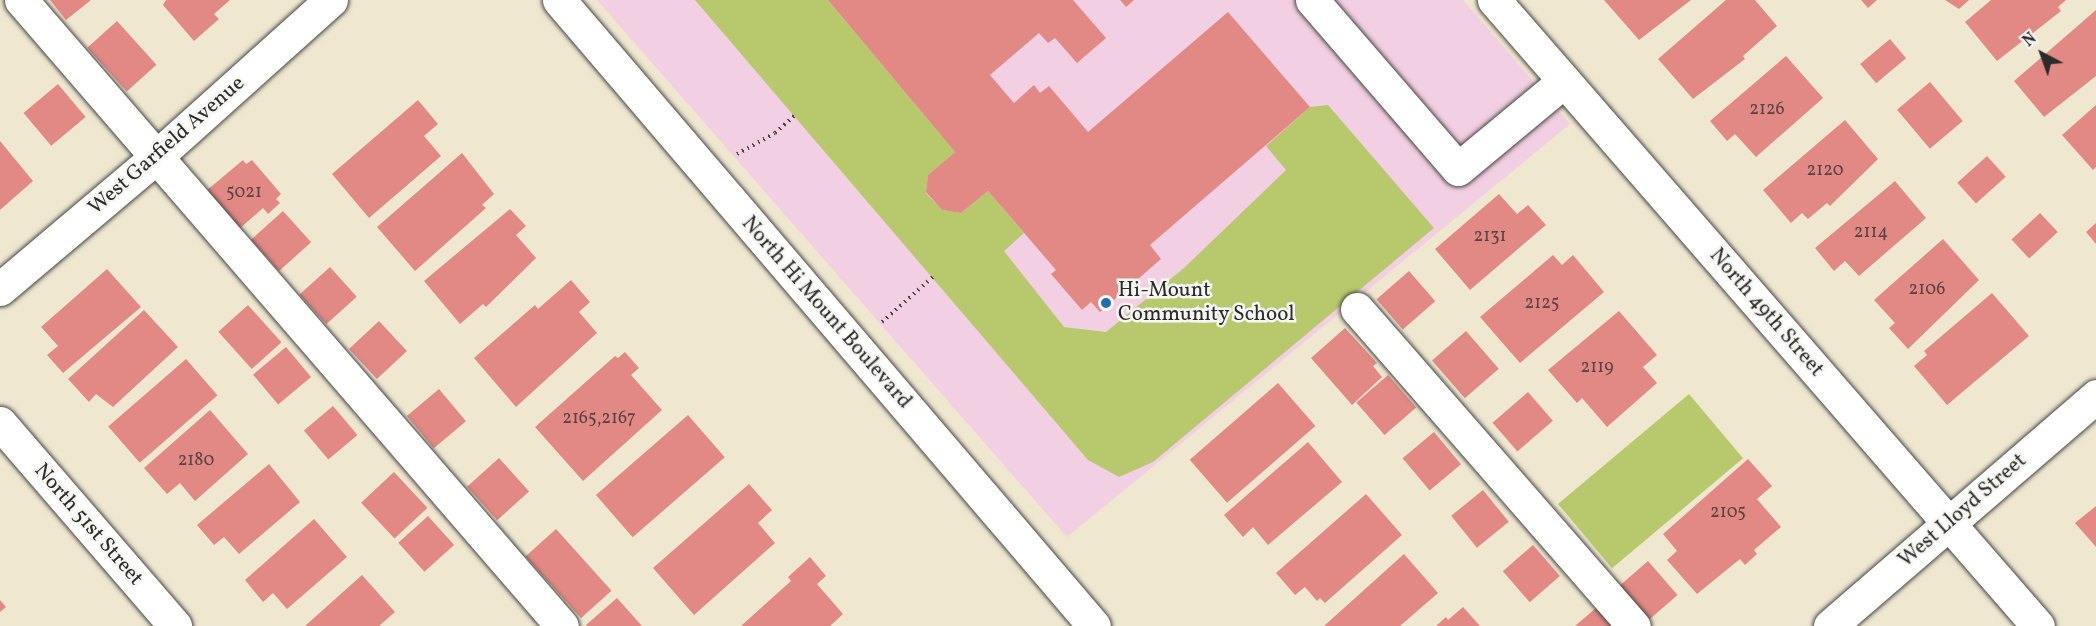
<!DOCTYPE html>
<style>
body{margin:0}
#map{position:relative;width:2096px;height:626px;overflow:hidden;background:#efe7d0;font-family:Vollkorn,serif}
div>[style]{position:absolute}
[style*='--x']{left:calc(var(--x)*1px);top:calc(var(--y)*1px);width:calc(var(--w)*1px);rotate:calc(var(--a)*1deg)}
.built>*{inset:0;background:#f2cfe2}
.green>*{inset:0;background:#b8c96d;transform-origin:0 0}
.building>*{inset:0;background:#e28985;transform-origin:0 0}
.path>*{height:4px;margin-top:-2px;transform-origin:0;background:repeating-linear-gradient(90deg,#484744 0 1.5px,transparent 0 6px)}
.roads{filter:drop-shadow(0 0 2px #484744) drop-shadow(0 0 2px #484744)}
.minor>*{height:33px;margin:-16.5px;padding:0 16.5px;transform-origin:16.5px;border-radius:16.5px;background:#fff}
.dots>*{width:16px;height:16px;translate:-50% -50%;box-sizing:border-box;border:3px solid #f6f6f2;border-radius:50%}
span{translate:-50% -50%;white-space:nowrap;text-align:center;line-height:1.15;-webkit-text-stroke:5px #f6f6f2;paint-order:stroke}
.number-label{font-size:18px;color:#594242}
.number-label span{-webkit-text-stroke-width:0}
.street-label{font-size:21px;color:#2b2b2b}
.poi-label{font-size:21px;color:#2b2b2b}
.left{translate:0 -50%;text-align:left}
.north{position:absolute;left:2012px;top:24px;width:60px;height:60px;-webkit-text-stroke:4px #f6f6f2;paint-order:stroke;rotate:319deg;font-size:16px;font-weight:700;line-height:24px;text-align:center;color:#2b2b2b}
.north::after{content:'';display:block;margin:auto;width:21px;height:27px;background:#2b2b2b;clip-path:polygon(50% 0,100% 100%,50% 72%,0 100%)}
</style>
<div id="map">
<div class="built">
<div style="clip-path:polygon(597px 0,1463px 0,1570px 124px,1067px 537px)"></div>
</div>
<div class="green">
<div style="clip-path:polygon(695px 0,828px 0,955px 152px,928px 175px,926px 193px,942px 210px,961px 213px,988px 191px,1024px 233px,1004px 251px,1064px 327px,1106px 332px,1184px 268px,1286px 170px,1266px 146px,1310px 107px,1328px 105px,1434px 228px,1153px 462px,1119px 477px,1088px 460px)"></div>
<div style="left:1689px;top:394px;width:84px;height:171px;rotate:50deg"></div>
</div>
<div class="building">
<div style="clip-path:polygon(50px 0,91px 0,66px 20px)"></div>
<div style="clip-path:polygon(166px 0,230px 0,214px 14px,219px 19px,194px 41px,163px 5px)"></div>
<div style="clip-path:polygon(828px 0,1073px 0,1106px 38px,1077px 63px,1055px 38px,1048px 43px,1039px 33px,990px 75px,1014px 103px,1034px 85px,1040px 93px,1049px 86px,1088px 132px,1228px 12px,1310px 107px,1150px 245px,1161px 259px,1100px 312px,1091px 302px,1082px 310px,1051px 274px,1056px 270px,988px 191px,961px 213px,942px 210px,926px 192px,928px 175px,955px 152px)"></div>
<div style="clip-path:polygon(1120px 0,1134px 0,1126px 7px)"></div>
<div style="clip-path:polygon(1604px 0,1691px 0,1639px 40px)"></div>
<div style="clip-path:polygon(1726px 0,1755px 0,1777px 26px,1743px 56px,1745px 59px,1693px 99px,1658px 59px)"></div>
<div style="clip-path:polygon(1861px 0,1877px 0,1868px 8px)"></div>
<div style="clip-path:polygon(1945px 0,1969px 0,1959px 9px)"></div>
<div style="clip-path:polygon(1991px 0,2066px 0,2058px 7px,2061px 11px,1997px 61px,1965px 22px)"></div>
<div style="clip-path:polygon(2096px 10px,2096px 76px,2044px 117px,2014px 81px)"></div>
<div style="left:117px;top:21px;width:59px;height:40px;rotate:48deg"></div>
<div style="left:1890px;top:39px;width:25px;height:39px;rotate:50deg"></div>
<div style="clip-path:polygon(1786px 56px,1823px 98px,1756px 157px,1735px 134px,1727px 141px,1710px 121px)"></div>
<div style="left:1930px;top:82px;width:51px;height:43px;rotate:50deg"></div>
<div style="left:58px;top:84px;width:43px;height:45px;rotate:50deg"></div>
<div style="clip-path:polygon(418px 100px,438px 124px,424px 136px,441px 156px,369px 218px,332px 174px)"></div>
<div style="clip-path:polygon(2096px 105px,2096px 167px,2093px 170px,2062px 135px)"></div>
<div style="clip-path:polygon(1845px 120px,1878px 159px,1830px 206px,1827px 203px,1808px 219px,1802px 213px,1791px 223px,1763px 190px)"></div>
<div style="clip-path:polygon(0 141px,33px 181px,0 210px)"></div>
<div style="clip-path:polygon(462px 153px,494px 194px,482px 205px,486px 208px,415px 271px,377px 227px)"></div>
<div style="left:1987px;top:156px;width:28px;height:40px;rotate:48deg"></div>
<div style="clip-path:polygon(243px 160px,246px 164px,252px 160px,281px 194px,276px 199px,280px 203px,268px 214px,263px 208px,239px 229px,206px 191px)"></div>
<div style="clip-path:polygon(1895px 181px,1926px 218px,1859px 276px,1845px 261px,1834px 271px,1815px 248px)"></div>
<div style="clip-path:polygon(1499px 194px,1517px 214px,1528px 205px,1546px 225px,1470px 290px,1435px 249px)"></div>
<div style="clip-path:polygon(510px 209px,526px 226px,516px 235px,536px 258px,486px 307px,483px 304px,460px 324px,424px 281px)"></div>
<div style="left:283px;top:211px;width:42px;height:43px;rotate:48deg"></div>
<div style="left:2040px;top:213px;width:26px;height:39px;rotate:47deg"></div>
<div style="clip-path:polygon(2096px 223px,2096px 244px,2086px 232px)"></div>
<div style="clip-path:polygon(1943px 239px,1979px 280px,1908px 349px,1889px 328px,1895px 323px,1874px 300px)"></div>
<div style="clip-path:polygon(1553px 255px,1562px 265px,1573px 255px,1604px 292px,1520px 363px,1480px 317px)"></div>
<div style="left:330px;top:267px;width:40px;height:41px;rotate:48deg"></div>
<div style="clip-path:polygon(107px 269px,141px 307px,63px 373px,47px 355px,58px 346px,41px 327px)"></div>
<div style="left:1409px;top:271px;width:40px;height:43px;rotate:49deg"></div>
<div style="clip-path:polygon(571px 280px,590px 302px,579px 312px,597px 333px,516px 407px,474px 358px,535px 305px,538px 309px)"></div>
<div style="clip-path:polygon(1992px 293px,2029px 336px,1947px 405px,1914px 366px,1927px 355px,1924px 351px)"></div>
<div style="left:248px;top:305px;width:50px;height:40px;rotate:48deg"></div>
<div style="clip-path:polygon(144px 310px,178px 347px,113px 407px,96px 394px,89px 402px,68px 379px)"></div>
<div style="clip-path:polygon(1619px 311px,1657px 355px,1643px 367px,1657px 383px,1607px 427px,1582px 398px,1577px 403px,1548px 370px)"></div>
<div style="left:379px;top:321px;width:41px;height:41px;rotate:47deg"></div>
<div style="clip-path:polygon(1345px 328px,1377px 363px,1373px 366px,1382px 377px,1352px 405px,1311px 358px)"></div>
<div style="left:1466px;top:331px;width:50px;height:45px;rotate:49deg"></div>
<div style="left:286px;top:347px;width:39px;height:43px;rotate:50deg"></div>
<div style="clip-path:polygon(625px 352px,639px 368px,631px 375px,662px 410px,583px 481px,535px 427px,615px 356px,618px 358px)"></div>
<div style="left:186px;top:359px;width:48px;height:103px;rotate:49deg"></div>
<div style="left:1388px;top:375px;width:43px;height:42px;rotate:49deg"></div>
<div style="left:1278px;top:383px;width:57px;height:117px;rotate:49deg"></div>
<div style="left:439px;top:389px;width:42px;height:42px;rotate:50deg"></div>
<div style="left:1528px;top:392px;width:38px;height:47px;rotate:49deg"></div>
<div style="left:333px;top:406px;width:38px;height:38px;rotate:50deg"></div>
<div style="clip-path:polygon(210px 410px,248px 454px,195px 501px,180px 483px,167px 494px,144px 468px)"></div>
<div style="left:688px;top:415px;width:56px;height:122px;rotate:49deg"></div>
<div style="left:1434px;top:432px;width:42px;height:41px;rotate:50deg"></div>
<div style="clip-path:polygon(1308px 442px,1342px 482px,1268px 545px,1253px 527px,1243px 537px,1224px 515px)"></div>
<div style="left:499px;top:458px;width:45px;height:43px;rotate:48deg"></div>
<div style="clip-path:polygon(1748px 459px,1772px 486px,1757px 499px,1781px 527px,1754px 550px,1757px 554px,1745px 565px,1740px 559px,1697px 594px,1667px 560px,1677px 551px,1663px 534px)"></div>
<div style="clip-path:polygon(269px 464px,300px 502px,239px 554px,224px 537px,214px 545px,197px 525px)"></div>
<div style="left:394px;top:472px;width:49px;height:45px;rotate:47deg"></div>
<div style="clip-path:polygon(749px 484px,772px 510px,758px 523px,775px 543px,694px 615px,653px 568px)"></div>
<div style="left:1483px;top:490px;width:41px;height:41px;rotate:51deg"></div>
<div style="clip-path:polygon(1366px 494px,1402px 535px,1325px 603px,1320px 598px,1317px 601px,1305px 587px,1295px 595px,1276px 573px)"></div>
<div style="clip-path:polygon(2096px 506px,2096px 547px,2075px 523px)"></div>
<div style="left:428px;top:516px;width:39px;height:40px;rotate:48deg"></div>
<div style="clip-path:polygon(314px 519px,347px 557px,287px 609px,273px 593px,263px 602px,245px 580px)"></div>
<div style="left:556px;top:529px;width:83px;height:41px;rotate:48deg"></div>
<div style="left:1533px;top:545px;width:41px;height:40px;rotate:49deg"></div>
<div style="clip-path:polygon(1404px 554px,1438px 593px,1400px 626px,1324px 626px)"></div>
<div style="clip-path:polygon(810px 557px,826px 576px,817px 584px,843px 614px,830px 626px,741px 626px,791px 581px,788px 577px)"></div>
<div style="left:1648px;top:561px;width:45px;height:40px;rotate:49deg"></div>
<div style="clip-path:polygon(362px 575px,395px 612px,379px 626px,305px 626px)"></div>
<div style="clip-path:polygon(617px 598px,642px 626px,587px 626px,586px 625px)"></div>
<div style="clip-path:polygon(0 600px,6px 607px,0 612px)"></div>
<div style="clip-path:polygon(1463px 607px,1480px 626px,1436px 626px,1446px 617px,1448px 620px)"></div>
<div style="clip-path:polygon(1596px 608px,1613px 626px,1575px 626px)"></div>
</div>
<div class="path">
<div style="--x:737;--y:154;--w:43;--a:-28.9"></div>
<div style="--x:775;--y:133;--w:27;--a:-42"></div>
<div style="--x:882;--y:322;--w:69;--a:-41.5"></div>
</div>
<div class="roads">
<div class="minor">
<div style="--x:21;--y:0;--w:827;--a:49.17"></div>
<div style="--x:559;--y:0;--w:823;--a:49.48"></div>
<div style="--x:1312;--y:0;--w:223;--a:49.2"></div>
<div style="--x:1458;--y:169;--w:138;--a:-39.7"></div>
<div style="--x:1494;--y:0;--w:829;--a:49.01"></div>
<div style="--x:0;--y:289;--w:204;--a:-40.2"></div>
<div style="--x:156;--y:157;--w:235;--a:-41.9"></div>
<div style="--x:1357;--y:309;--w:421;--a:48.9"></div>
<div style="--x:0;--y:423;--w:268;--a:49.2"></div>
<div style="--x:1830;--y:626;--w:352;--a:-40.8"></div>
</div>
</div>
<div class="dots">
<div style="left:1106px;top:303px;background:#1f6fb2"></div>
</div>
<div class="number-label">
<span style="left:1767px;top:110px">2126</span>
<span style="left:1825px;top:171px">2120</span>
<span style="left:244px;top:193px">5021</span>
<span style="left:1871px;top:233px">2114</span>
<span style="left:1490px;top:237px">2131</span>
<span style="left:1927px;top:290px">2106</span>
<span style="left:1542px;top:304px">2125</span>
<span style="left:1597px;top:368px">2119</span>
<span style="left:599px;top:419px">2165,2167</span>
<span style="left:196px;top:461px">2180</span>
<span style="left:1728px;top:513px">2105</span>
</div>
<div class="street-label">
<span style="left:167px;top:146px;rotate:-41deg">West Garfield Avenue</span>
<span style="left:826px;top:313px;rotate:49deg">North Hi Mount Boulevard</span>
<span style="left:1766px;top:313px;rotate:49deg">North 49th Street</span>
<span style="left:1963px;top:511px;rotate:-41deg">West Lloyd Street</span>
<span style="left:88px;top:525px;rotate:49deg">North 51st Street</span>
</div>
<div class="poi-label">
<span class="left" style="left:1118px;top:303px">Hi-Mount<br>Community School</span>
</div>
<div class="north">N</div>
</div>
